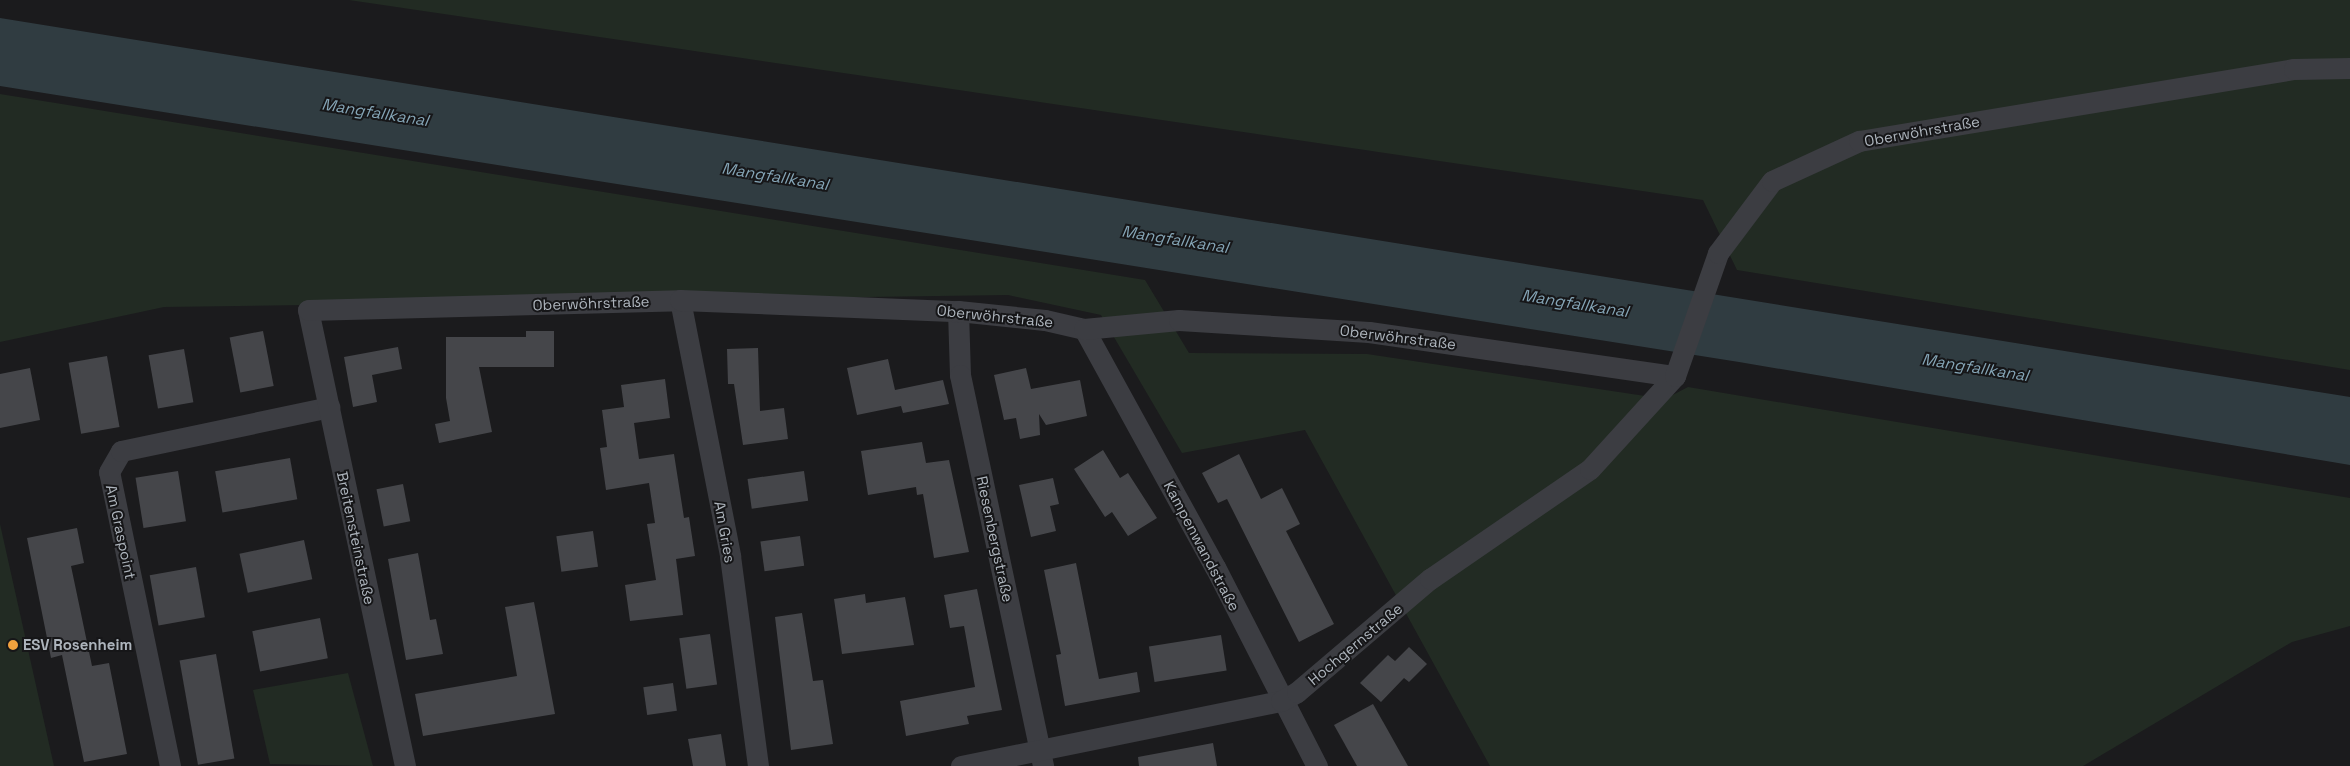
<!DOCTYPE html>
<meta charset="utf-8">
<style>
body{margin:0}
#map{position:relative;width:2350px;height:766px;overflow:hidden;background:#1b1b1d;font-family:"Space Grotesk",sans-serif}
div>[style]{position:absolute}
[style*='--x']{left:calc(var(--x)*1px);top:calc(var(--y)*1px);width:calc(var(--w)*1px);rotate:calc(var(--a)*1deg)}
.green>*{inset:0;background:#222b23}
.water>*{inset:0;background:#303c41}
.building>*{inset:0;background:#45464a;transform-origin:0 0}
.street>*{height:21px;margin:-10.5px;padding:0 10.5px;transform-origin:10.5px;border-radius:10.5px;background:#3c3d42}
.dots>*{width:14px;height:14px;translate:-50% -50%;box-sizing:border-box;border:2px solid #161618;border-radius:50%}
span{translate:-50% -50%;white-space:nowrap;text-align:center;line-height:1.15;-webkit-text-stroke:4px #161618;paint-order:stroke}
.street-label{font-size:15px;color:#adb4bc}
.poi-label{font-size:15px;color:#adb4bc;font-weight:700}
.left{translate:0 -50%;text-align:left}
.water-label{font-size:16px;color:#85a5b6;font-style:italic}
</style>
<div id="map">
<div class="green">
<div style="clip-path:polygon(349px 0,2350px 0,2350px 370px,1737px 270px,1703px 200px)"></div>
<div style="clip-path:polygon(0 94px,1145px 280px,1189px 353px,1367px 354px,1665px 399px,1688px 387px,2350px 498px,2350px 626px,2292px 642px,2083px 766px,1490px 766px,1305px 430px,1182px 453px,1101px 315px,1008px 295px,164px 307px,0 342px)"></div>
<div style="clip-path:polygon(0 524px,54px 766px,0 766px)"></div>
<div style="clip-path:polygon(348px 673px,373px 766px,270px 764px,253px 690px)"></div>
</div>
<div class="water">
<div style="clip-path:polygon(0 18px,2350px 397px,2350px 465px,1739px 362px,0 86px)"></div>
</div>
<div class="building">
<div style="left:263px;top:331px;width:56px;height:34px;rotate:79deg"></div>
<div style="clip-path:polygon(526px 331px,554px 331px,554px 367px,479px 367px,492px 432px,439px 443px,435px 424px,450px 421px,446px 398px,446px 337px,526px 337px)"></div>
<div style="clip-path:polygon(398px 347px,402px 369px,372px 375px,377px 402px,353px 407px,344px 357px)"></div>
<div style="clip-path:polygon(758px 348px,760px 411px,784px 408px,788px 439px,743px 445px,734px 384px,728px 384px,727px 349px)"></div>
<div style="left:184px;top:349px;width:54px;height:36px;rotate:80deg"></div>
<div style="left:107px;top:356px;width:72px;height:39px;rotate:80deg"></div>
<div style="clip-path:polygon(888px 359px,895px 390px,943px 380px,949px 404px,903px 413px,901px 406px,857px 415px,847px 368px)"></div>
<div style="clip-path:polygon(30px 368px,40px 420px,0 428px,0 374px)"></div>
<div style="clip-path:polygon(1026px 368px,1031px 389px,1080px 380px,1087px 416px,1046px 425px,1039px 414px,1040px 435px,1020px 439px,1016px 418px,1004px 420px,994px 375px)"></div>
<div style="clip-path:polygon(665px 379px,670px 418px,634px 423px,639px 459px,674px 454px,684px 518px,689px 517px,695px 556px,676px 559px,683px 615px,630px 621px,625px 585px,656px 580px,647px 524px,655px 523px,649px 483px,606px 490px,600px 448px,607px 447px,602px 410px,624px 407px,621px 385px)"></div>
<div style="clip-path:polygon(922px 442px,926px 463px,949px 460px,969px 552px,934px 558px,923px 494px,917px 495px,916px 487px,868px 495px,861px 451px)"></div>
<div style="clip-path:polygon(1103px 450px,1120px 478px,1128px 473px,1157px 518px,1128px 536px,1112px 512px,1105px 517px,1074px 469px)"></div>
<div style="clip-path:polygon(1239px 454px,1261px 499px,1282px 488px,1300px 524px,1286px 531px,1334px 624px,1299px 642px,1227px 499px,1218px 503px,1202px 473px)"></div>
<div style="left:290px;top:458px;width:42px;height:76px;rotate:80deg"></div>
<div style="left:178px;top:471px;width:51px;height:43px;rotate:81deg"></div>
<div style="left:804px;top:471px;width:30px;height:57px;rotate:82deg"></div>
<div style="clip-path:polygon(1053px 478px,1059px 504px,1050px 506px,1056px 531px,1031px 537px,1019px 485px)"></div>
<div style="left:403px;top:484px;width:38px;height:27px;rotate:79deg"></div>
<div style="clip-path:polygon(77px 528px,84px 563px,71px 566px,92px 666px,109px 663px,127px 754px,84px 762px,62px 655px,51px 658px,27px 538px)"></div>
<div style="left:593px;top:531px;width:36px;height:37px;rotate:82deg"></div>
<div style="left:800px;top:536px;width:30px;height:40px;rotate:82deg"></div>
<div style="left:304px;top:540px;width:40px;height:66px;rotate:78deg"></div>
<div style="clip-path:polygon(418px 553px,430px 620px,436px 619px,443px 654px,406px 660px,388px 559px)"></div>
<div style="clip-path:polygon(1076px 563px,1099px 679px,1137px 672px,1140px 692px,1065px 706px,1056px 655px,1061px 654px,1044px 570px)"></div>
<div style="left:196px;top:567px;width:51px;height:47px;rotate:80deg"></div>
<div style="clip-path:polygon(977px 589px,1002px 710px,967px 716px,969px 724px,906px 736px,900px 701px,975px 687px,964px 626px,950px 628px,944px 595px)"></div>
<div style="clip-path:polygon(865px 594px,866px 603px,905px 597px,914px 645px,842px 654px,834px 599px)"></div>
<div style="clip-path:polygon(534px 602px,555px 714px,423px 736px,415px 694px,517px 676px,505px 607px)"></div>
<div style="clip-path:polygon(802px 613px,813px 681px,823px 680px,833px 744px,791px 750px,775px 617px)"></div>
<div style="left:320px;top:618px;width:41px;height:69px;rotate:79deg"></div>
<div style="left:710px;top:634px;width:51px;height:31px;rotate:82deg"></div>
<div style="left:1221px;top:635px;width:36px;height:73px;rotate:81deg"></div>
<div style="clip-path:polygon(1409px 647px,1427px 664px,1409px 682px,1404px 678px,1381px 702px,1360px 683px,1388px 655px,1395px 661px)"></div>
<div style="left:216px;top:654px;width:106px;height:37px;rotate:80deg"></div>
<div style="left:673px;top:683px;width:28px;height:30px;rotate:82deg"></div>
<div style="clip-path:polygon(1373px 704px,1408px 766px,1357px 766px,1334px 725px)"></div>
<div style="clip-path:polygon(721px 734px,726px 766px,693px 766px,688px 739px)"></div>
<div style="clip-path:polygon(1213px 743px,1217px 766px,1139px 766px,1138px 757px)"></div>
</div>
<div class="street">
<div style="--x:680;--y:300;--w:261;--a:78.9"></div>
<div style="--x:730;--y:556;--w:212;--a:82.4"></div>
<div style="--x:958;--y:311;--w:64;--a:88.2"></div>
<div style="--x:960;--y:375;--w:400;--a:78"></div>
<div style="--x:1084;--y:329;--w:272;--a:61.2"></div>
<div style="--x:1215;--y:567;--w:224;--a:62.9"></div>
<div style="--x:170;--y:766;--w:300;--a:-101.7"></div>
<div style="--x:109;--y:472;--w:24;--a:-60"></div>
<div style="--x:121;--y:451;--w:213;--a:-11.9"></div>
<div style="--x:405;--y:766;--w:466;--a:-102"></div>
<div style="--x:308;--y:310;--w:372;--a:-1.5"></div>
<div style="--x:680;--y:300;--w:278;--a:2.3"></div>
<div style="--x:958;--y:311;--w:87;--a:5.9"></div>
<div style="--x:1045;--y:320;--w:40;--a:13"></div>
<div style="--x:1084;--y:329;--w:95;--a:-5.4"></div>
<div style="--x:1179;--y:320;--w:190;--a:3.6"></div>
<div style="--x:1369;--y:332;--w:309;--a:8.2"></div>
<div style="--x:961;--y:766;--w:327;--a:-11.5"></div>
<div style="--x:1281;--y:701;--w:18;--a:-29"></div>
<div style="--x:1297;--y:692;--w:175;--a:-40.4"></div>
<div style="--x:1430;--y:579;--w:194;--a:-34.5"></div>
<div style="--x:1590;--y:469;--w:126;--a:-47.6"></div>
<div style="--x:1675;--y:376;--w:130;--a:-70.7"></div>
<div style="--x:1718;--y:253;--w:90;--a:-53.1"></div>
<div style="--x:1772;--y:181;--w:96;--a:-24.7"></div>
<div style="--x:1859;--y:141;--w:441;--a:-9.4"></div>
<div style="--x:2294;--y:69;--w:56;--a:-1"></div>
</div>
<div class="dots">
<div style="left:13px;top:645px;background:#f1a13e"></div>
</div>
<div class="street-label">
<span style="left:1922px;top:131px;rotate:-10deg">Oberwöhrstraße</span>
<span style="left:591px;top:303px;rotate:-2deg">Oberwöhrstraße</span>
<span style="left:995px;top:316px;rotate:6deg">Oberwöhrstraße</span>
<span style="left:1398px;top:337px;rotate:7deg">Oberwöhrstraße</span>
<span style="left:121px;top:532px;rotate:78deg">Am Graspoint</span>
<span style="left:725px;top:532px;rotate:80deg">Am Gries</span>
<span style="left:356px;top:538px;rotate:78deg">Breitensteinstraße</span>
<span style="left:995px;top:539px;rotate:78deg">Riesenbergstraße</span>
<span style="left:1202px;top:546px;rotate:62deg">Kampenwandstraße</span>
<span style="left:1355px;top:644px;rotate:-40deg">Hochgernstraße</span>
</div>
<div class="poi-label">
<span class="left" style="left:23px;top:645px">ESV Rosenheim</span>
</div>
<div class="water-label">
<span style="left:375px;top:113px;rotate:9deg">Mangfallkanal</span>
<span style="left:775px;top:177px;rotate:9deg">Mangfallkanal</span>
<span style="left:1175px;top:240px;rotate:9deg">Mangfallkanal</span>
<span style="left:1575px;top:304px;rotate:9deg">Mangfallkanal</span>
<span style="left:1975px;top:368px;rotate:9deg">Mangfallkanal</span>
</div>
</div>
